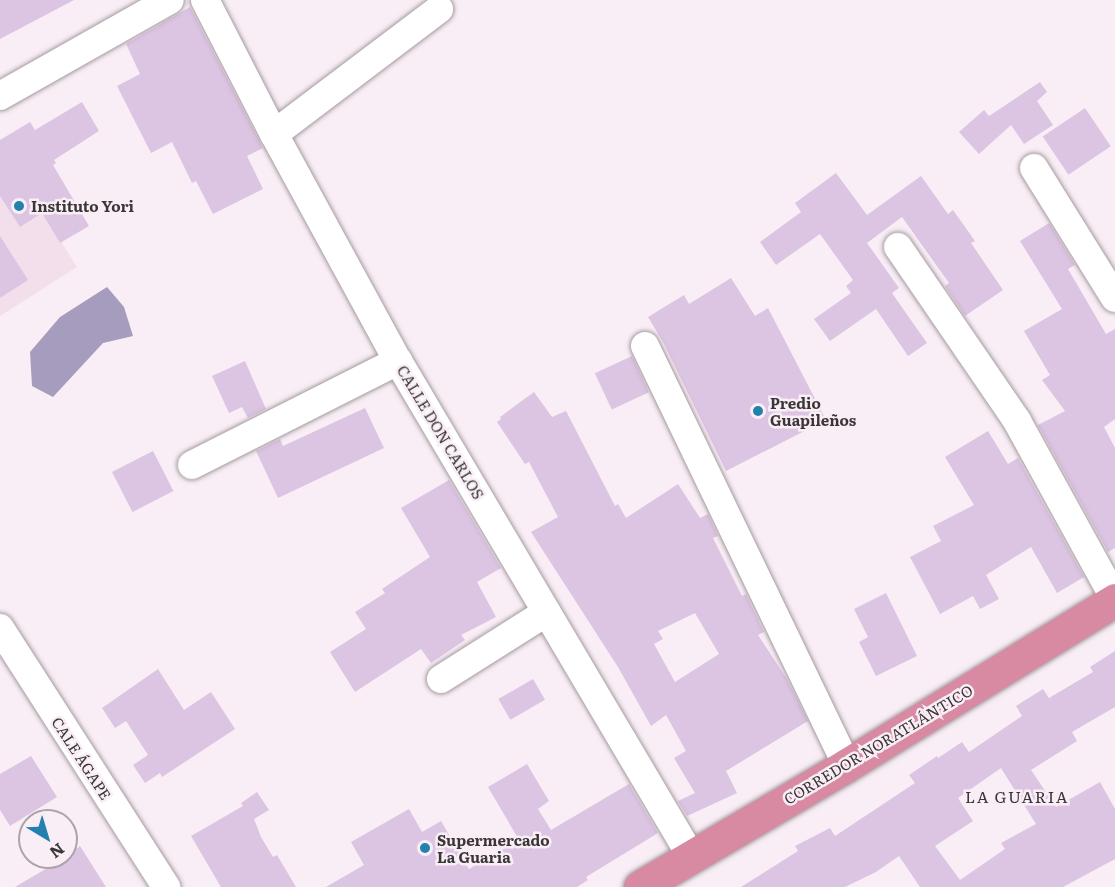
<!DOCTYPE html>
<meta charset="utf-8">
<style>
body{margin:0}
#map{position:relative;width:1115px;height:887px;overflow:hidden;background:#f9eef5;font-family:Literata,serif}
div>[style]{position:absolute}
[style*='--x']{left:calc(var(--x)*1px);top:calc(var(--y)*1px);width:calc(var(--w)*1px);rotate:calc(var(--a)*1deg)}
.built>*{inset:0;background:#f2dfeb}
.water>*{inset:0;background:#a59cbe}
.building>*{inset:0;background:#dcc4e3;transform-origin:0 0}
.roads{filter:drop-shadow(0 0 2px #a59ba1) drop-shadow(0 0 2px #a59ba1)}
.minor>*{height:28px;margin:-14px;padding:0 14px;transform-origin:14px;border-radius:14px;background:#fff}
.trunk>*{height:33px;margin:-16.5px;padding:0 16.5px;transform-origin:16.5px;border-radius:16.5px;background:#d88aa3}
.dots>*{width:16px;height:16px;translate:-50% -50%;box-sizing:border-box;border:3px solid #f9eef5;border-radius:50%}
span{translate:-50% -50%;white-space:nowrap;text-align:center;line-height:1.15;-webkit-text-stroke:5px #f9eef5;paint-order:stroke}
.poi-label{font-size:15px;color:#3a3638;font-weight:700}
.left{translate:0 -50%;text-align:left}
.street-label{font-size:15px;color:#3a3638}
.neighbourhood-label{font-size:16px;color:#3a3638;letter-spacing:1.5px}
.north{position:absolute;left:18px;top:809px;width:60px;height:60px;box-sizing:border-box;background:#f9eef5;border:2px solid #ada4a9;border-radius:50%;rotate:142deg;font-size:16px;font-weight:700;line-height:24px;text-align:center;color:#3a3638}
.north::after{content:'';display:block;margin:auto;width:21px;height:27px;background:#2481ae;clip-path:polygon(50% 0,100% 100%,50% 72%,0 100%)}
</style>
<div id="map">
<div class="built">
<div style="clip-path:polygon(0 144px,77px 267px,0 316px)"></div>
</div>
<div class="water">
<div style="clip-path:polygon(107px 287px,124px 307px,133px 336px,103px 343px,53px 397px,32px 386px,30px 352px,60px 317px)"></div>
</div>
<div class="building">
<div style="clip-path:polygon(0 0,74px 0,0 39px)"></div>
<div style="clip-path:polygon(190px 7px,263px 148px,247px 156px,263px 189px,213px 214px,196px 181px,192px 183px,172px 142px,151px 153px,117px 86px,140px 74px,126px 44px)"></div>
<div style="clip-path:polygon(1040px 82px,1047px 92px,1037px 101px,1053px 125px,1024px 144px,1011px 125px,979px 154px,959px 132px,984px 110px,989px 116px)"></div>
<div style="clip-path:polygon(82px 102px,99px 131px,54px 160px,56px 163px,53px 165px,89px 226px,60px 243px,42px 213px,20px 227px,0 196px,0 140px,30px 122px,35px 130px)"></div>
<div style="left:1085px;top:108px;width:46px;height:51px;rotate:56deg"></div>
<div style="clip-path:polygon(836px 173px,867px 215px,921px 176px,948px 214px,953px 210px,975px 241px,971px 243px,1003px 290px,965px 316px,945px 286px,949px 283px,902px 217px,867px 243px,899px 288px,892px 293px,927px 343px,908px 356px,876px 309px,830px 341px,814px 319px,851px 293px,846px 286px,853px 280px,820px 234px,776px 265px,760px 242px,801px 212px,795px 203px)"></div>
<div style="clip-path:polygon(1049px 223px,1075px 265px,1068px 269px,1106px 334px,1115px 329px,1115px 419px,1104px 427px,1115px 448px,1115px 548px,1108px 552px,1038px 425px,1065px 411px,1042px 380px,1050px 375px,1024px 331px,1062px 309px,1020px 241px)"></div>
<div style="clip-path:polygon(0 236px,28px 280px,0 298px)"></div>
<div style="clip-path:polygon(731px 278px,755px 316px,768px 308px,826px 420px,726px 471px,663px 342px,648px 317px,684px 295px,689px 304px)"></div>
<div style="left:632px;top:356px;width:40px;height:41px;rotate:65deg"></div>
<div style="clip-path:polygon(245px 361px,266px 409px,248px 418px,242px 407px,229px 413px,212px 376px)"></div>
<div style="clip-path:polygon(evenodd,534px 392px,552px 417px,566px 411px,615px 506px,618px 504px,626px 518px,678px 484px,700px 518px,708px 514px,718px 536px,713px 538px,742px 596px,746px 594px,764px 632px,758px 635px,787px 679px,808px 721px,726px 771px,737px 793px,687px 816px,678px 801px,695px 793px,674px 758px,686px 751px,666px 715px,651px 726px,618px 667px,531px 532px,558px 517px,529px 462px,525px 464px,497px 422px,501px 419px,500px 417px,534px 392px,695px 613px,719px 654px,675px 682px,654px 644px,663px 639px,658px 631px,695px 613px)"></div>
<div style="clip-path:polygon(365px 408px,384px 448px,278px 498px,256px 451px,280px 439px,283px 446px)"></div>
<div style="clip-path:polygon(988px 431px,1008px 464px,1018px 458px,1084px 577px,1057px 593px,1031px 547px,986px 575px,999px 599px,980px 609px,973px 596px,940px 614px,910px 557px,941px 541px,933px 526px,974px 505px,945px 457px)"></div>
<div style="left:153px;top:451px;width:45px;height:46px;rotate:63deg"></div>
<div style="clip-path:polygon(449px 480px,501px 568px,477px 582px,496px 617px,461px 635px,465px 640px,431px 663px,421px 649px,355px 692px,330px 652px,366px 629px,355px 612px,385px 593px,382px 589px,430px 557px,401px 508px)"></div>
<div style="clip-path:polygon(886px 593px,917px 656px,876px 676px,859px 642px,868px 637px,854px 609px)"></div>
<div style="clip-path:polygon(evenodd,1115px 651px,1115px 707px,1072px 732px,1077px 741px,1031px 770px,1056px 807px,1100px 782px,1115px 809px,1115px 859px,1063px 887px,920px 887px,899px 856px,876px 872px,845px 887px,741px 887px,798px 851px,795px 846px,830px 828px,835px 836px,915px 783px,909px 775px,937px 756px,938px 758px,962px 742px,969px 752px,1022px 716px,1016px 706px,1043px 689px,1049px 698px,1093px 672px,1090px 667px,1115px 651px,1001px 768px,1036px 824px,1001px 843px,1005px 849px,960px 880px,935px 846px,973px 821px,958px 798px,1001px 768px)"></div>
<div style="clip-path:polygon(158px 669px,184px 710px,211px 692px,235px 729px,162px 777px,160px 773px,145px 783px,133px 765px,148px 755px,126px 721px,115px 728px,102px 708px)"></div>
<div style="left:533px;top:679px;width:24px;height:40px;rotate:60deg"></div>
<div style="clip-path:polygon(31px 756px,57px 797px,10px 826px,0 810px,0 774px)"></div>
<div style="clip-path:polygon(527px 764px,549px 801px,538px 809px,551px 830px,629px 784px,658px 833px,586px 877px,588px 880px,577px 887px,326px 887px,364px 865px,351px 842px,409px 809px,422px 832px,441px 821px,469px 869px,519px 840px,488px 787px)"></div>
<div style="clip-path:polygon(257px 792px,269px 810px,254px 819px,261px 837px,273px 857px,277px 855px,296px 887px,221px 887px,191px 836px,243px 806px,241px 803px)"></div>
<div style="clip-path:polygon(80px 846px,106px 887px,15px 887px,66px 857px)"></div>
</div>
<div class="roads">
<div class="minor">
<div style="--x:205;--y:0;--w:151;--a:62.8"></div>
<div style="--x:274;--y:134;--w:259;--a:61.4"></div>
<div style="--x:398;--y:361;--w:575;--a:59.38"></div>
<div style="--x:0;--y:96;--w:195;--a:-29.5"></div>
<div style="--x:274;--y:134;--w:207;--a:-37.1"></div>
<div style="--x:1034;--y:168;--w:153;--a:58.1"></div>
<div style="--x:898;--y:247;--w:211;--a:55.6"></div>
<div style="--x:1017;--y:421;--w:203;--a:61.2"></div>
<div style="--x:645;--y:346;--w:465;--a:64.3"></div>
<div style="--x:192;--y:465;--w:231;--a:-26.8"></div>
<div style="--x:0;--y:628;--w:308;--a:57.3"></div>
<div style="--x:441;--y:679;--w:125;--a:-32.3"></div>
</div>
<div class="trunk">
<div style="--x:640;--y:887;--w:240;--a:-30.5"></div>
<div style="--x:847;--y:765;--w:315;--a:-31.6"></div>
</div>
</div>
<div class="dots">
<div style="left:19px;top:206px;background:#2481ae"></div>
<div style="left:758px;top:411px;background:#2481ae"></div>
<div style="left:425px;top:848px;background:#2481ae"></div>
</div>
<div class="poi-label">
<span class="left" style="left:31px;top:206px">Instituto Yori</span>
<span class="left" style="left:770px;top:411px">Predio<br>Guapileños</span>
<span class="left" style="left:437px;top:848px">Supermercado<br>La Guaria</span>
</div>
<div class="street-label">
<span style="left:441px;top:432px;rotate:59deg">CALLE DON CARLOS</span>
<span style="left:878px;top:744px;rotate:-31deg">CORREDOR NORATLÁNTICO</span>
<span style="left:82px;top:758px;rotate:57deg">CALE ÁGAPE</span>
</div>
<div class="neighbourhood-label">
<span style="left:1017px;top:796px">LA GUARIA</span>
</div>
<div class="north">N</div>
</div>
